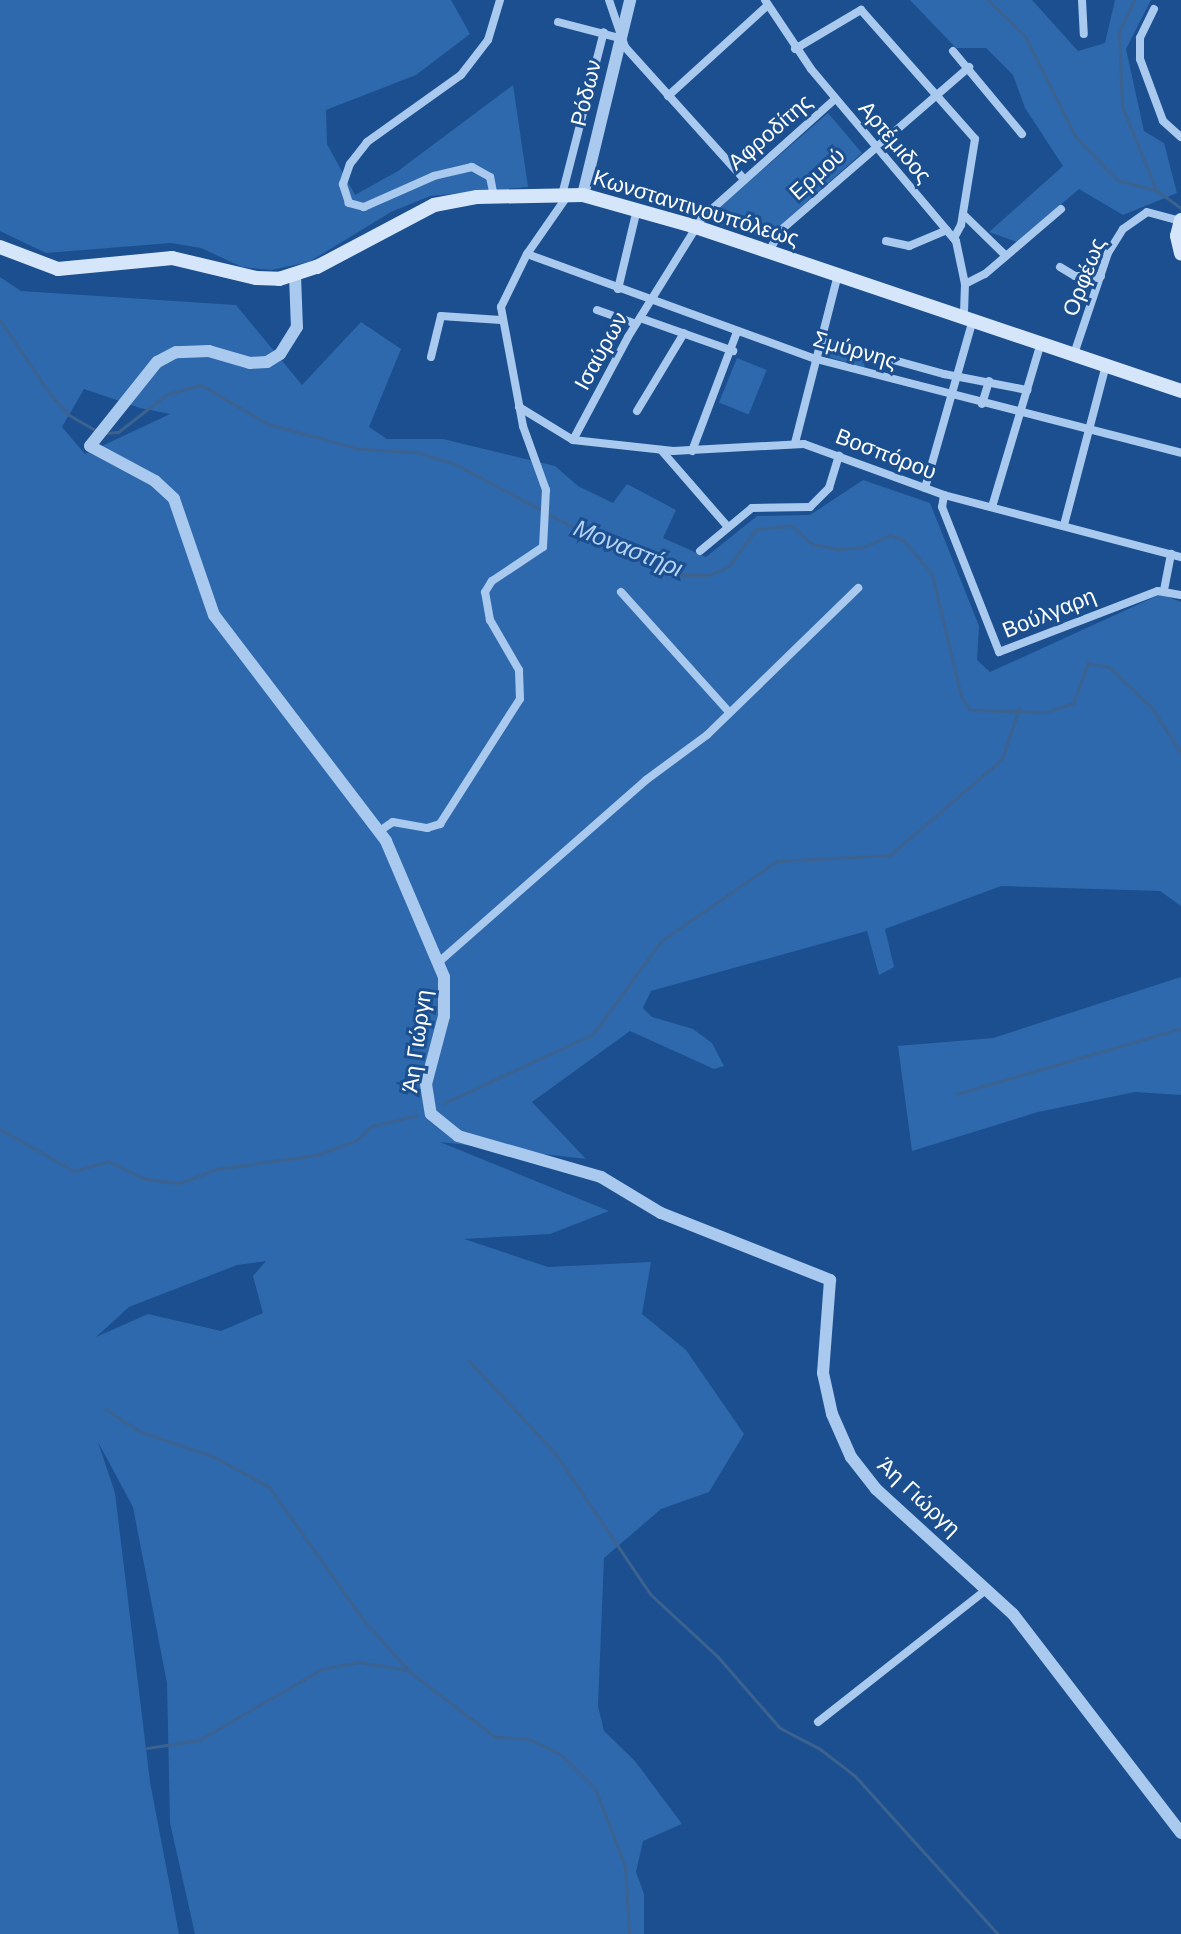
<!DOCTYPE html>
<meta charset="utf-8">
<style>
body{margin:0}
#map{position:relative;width:1181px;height:1934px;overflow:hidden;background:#1b4f8f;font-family:"Work Sans",sans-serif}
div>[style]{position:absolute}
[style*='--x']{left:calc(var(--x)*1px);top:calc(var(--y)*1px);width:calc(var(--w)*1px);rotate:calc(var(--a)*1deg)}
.green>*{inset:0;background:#2e69ad;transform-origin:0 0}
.stream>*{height:3px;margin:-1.5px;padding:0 1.5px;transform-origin:1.5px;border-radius:1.5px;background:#3c6290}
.minor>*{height:8px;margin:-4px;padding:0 4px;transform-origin:4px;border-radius:4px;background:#a9c9ee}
.tertiary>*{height:12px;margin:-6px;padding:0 6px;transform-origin:6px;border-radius:6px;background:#a9c9ee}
.secondary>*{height:14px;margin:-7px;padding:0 7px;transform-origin:7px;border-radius:7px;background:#d6e6fa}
span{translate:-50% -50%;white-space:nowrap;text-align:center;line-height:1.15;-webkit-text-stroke:6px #1b4f8f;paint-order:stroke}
.street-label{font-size:22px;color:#fff}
.water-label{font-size:24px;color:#b5d3f5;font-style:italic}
</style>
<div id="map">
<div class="green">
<div style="clip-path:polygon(0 0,451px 0,470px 34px,416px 75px,326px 110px,327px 144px,355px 195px,398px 171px,513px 85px,528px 187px,430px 196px,391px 212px,309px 262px,271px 270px,242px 267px,201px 248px,171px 243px,46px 253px,0 231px)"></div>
<div style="clip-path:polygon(910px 0,1032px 0,1078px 51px,1105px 43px,1115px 0,1151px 0,1126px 49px,1144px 131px,1164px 143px,1177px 193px,1123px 215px,1079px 189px,1017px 242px,989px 232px,1063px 166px,1025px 108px,1013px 75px,986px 48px,956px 48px)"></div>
<div style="clip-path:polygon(828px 113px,862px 153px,766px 238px,716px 224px,715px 211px)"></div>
<div style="clip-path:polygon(evenodd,0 277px,21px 291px,236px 305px,302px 385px,361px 322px,401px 349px,369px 427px,387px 439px,443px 439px,555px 466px,578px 486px,613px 503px,627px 484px,676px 510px,663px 538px,706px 557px,757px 516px,810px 515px,863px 480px,930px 503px,979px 626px,977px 660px,990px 672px,1161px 594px,1181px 602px,1181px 906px,1160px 891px,1001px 886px,885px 929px,894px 967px,879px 975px,867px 931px,651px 991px,643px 1008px,652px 1017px,693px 1029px,712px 1043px,724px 1066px,714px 1069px,630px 1031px,532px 1102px,586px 1159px,440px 1142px,609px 1211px,550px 1234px,464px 1239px,548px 1267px,651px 1262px,642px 1314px,686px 1350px,744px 1434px,709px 1492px,661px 1509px,604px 1558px,598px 1706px,604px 1731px,635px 1761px,682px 1824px,643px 1841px,636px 1872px,644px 1894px,644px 1934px,195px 1934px,170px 1823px,167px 1683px,133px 1507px,98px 1442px,115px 1493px,150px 1782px,179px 1934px,0 1934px,0 277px,84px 389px,140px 408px,170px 414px,85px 454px,62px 427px,84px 389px,0 277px,266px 1261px,253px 1276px,263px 1313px,221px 1331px,148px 1314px,96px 1337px,129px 1307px,237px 1265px,266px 1261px)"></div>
<div style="left:827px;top:345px;width:42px;height:11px;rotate:17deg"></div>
<div style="left:737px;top:358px;width:32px;height:48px;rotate:22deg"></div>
<div style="clip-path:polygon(1181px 977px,1181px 1095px,1135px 1092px,1038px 1112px,912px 1151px,898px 1046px,993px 1038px)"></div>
</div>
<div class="stream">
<div style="--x:988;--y:0;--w:52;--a:44.2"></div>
<div style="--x:1025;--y:36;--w:112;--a:63.4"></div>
<div style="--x:1075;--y:136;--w:61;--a:46.3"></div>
<div style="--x:1117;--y:180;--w:40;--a:14.4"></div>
<div style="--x:1134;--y:0;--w:35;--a:115"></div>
<div style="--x:1119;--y:32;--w:74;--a:87.7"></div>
<div style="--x:1122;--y:106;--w:91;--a:68"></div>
<div style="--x:1156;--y:190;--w:31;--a:36"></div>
<div style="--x:0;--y:320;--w:89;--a:56"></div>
<div style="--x:50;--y:394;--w:28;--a:48"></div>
<div style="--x:69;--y:415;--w:30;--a:30"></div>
<div style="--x:106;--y:433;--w:12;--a:-5"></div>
<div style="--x:118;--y:432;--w:62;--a:-37.8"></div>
<div style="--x:167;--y:394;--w:35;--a:-15"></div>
<div style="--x:201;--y:385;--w:78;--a:30.2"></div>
<div style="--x:268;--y:424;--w:95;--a:15.2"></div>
<div style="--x:360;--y:449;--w:56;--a:3.1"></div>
<div style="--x:416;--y:452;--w:41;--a:17.1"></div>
<div style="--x:455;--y:464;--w:98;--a:28.1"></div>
<div style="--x:548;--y:514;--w:101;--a:27.1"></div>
<div style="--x:638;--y:560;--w:47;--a:18.4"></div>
<div style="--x:683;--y:575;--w:26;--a:0"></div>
<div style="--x:709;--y:575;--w:22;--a:-24"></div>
<div style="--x:729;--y:566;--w:46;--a:-53.9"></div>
<div style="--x:756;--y:529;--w:36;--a:-5"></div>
<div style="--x:792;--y:526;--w:27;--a:42"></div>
<div style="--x:812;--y:544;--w:26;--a:11"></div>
<div style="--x:838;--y:549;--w:26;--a:-4"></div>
<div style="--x:864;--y:547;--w:29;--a:-25"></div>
<div style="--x:890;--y:535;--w:14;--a:21"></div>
<div style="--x:903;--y:540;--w:45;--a:49.5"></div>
<div style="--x:932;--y:574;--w:126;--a:76.7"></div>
<div style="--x:961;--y:697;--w:16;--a:55"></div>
<div style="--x:970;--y:710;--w:77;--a:1.5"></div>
<div style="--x:1047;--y:712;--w:28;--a:-19"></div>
<div style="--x:1073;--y:703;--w:43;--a:-69.4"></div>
<div style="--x:1088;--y:663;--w:21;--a:11"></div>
<div style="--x:1109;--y:667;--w:59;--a:43.6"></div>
<div style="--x:1152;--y:708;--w:54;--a:57.2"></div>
<div style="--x:956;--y:1094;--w:234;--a:-16.3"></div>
<div style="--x:444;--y:1103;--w:164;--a:-24.8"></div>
<div style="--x:593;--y:1034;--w:115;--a:-53.8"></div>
<div style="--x:661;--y:941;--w:141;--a:-34.6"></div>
<div style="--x:777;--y:861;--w:113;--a:-3"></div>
<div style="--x:890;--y:855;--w:148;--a:-40.6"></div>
<div style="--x:1002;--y:759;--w:54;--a:-71.6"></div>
<div style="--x:0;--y:1129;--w:85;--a:29.6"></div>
<div style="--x:74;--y:1171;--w:35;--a:-16"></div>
<div style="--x:108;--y:1161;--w:41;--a:25.9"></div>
<div style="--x:145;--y:1179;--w:35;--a:7"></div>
<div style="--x:180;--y:1183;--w:39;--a:-21"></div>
<div style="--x:216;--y:1169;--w:102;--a:-7.9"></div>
<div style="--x:317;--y:1155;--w:43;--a:-20.6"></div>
<div style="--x:357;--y:1140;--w:21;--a:-43"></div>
<div style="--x:372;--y:1126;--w:46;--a:-13.7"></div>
<div style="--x:469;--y:1361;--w:126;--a:46.9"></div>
<div style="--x:555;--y:1453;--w:170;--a:56"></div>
<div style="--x:650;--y:1594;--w:93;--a:42.8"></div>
<div style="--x:718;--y:1657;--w:94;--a:48.9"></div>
<div style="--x:780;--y:1728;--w:45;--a:27.7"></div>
<div style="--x:820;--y:1749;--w:44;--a:37.6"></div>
<div style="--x:855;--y:1776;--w:213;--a:47.9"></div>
<div style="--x:105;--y:1409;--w:40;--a:32.9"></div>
<div style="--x:139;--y:1431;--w:79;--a:19.1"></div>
<div style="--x:214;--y:1457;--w:63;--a:28.6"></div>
<div style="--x:269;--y:1487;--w:166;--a:54.6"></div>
<div style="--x:365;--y:1622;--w:69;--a:48"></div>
<div style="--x:411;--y:1673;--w:106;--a:37.3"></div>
<div style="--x:495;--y:1737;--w:34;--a:3"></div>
<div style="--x:529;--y:1739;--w:34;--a:26"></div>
<div style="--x:560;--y:1754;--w:49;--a:44.2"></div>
<div style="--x:595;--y:1788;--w:84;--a:69"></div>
<div style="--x:625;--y:1866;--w:68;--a:86.6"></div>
<div style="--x:147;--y:1748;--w:53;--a:-8.7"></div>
<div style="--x:199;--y:1740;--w:142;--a:-30"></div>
<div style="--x:322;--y:1669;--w:38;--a:-11"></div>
<div style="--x:359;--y:1662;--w:49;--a:9.5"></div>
</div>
<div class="minor">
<div style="--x:609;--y:0;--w:50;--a:71.2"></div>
<div style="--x:625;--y:47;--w:178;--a:48"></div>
<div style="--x:765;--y:0;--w:83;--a:56.3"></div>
<div style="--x:811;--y:69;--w:225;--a:49.9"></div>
<div style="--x:956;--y:241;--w:44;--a:78.2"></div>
<div style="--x:965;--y:284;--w:33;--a:92"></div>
<div style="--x:1082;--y:0;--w:34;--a:87"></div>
<div style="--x:1154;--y:9;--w:32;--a:116"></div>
<div style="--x:1140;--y:38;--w:21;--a:90"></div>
<div style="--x:1140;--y:59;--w:66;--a:69.6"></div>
<div style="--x:1163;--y:121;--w:24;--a:42"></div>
<div style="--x:558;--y:22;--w:63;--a:14.7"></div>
<div style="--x:795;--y:49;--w:77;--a:-30.6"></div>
<div style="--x:861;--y:10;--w:172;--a:48.5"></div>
<div style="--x:975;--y:139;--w:87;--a:99.2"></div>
<div style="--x:961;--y:225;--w:15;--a:118"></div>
<div style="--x:953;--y:51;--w:108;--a:50.3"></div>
<div style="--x:668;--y:96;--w:135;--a:-42.3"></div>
<div style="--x:562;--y:195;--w:168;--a:-75.6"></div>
<div style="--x:494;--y:197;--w:20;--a:-101"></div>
<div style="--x:490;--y:177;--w:21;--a:-151"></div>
<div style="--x:472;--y:167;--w:39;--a:167"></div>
<div style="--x:434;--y:176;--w:77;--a:156.1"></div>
<div style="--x:364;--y:207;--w:16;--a:-165"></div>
<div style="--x:349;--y:203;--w:20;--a:-108"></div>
<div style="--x:343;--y:184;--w:21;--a:-71"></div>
<div style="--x:350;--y:164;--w:28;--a:-52"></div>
<div style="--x:367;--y:142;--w:115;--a:-35.5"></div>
<div style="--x:461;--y:75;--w:44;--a:-52.4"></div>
<div style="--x:488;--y:40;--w:42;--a:-73.3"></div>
<div style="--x:963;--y:214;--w:60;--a:44.3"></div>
<div style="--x:886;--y:241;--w:24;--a:12"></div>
<div style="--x:909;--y:246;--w:41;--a:-22.8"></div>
<div style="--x:769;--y:251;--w:24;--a:-60"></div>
<div style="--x:781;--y:230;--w:249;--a:-40.9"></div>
<div style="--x:527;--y:254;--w:307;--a:20"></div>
<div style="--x:816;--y:359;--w:377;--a:14.4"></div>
<div style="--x:1060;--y:267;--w:17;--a:31"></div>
<div style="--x:1075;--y:276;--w:26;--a:0"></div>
<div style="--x:965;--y:284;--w:22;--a:-27"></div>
<div style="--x:985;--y:274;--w:100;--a:-40.5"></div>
<div style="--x:618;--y:289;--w:82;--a:-76.6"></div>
<div style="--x:597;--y:310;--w:41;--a:19.7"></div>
<div style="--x:640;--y:318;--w:99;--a:19.5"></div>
<div style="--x:821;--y:340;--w:128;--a:15.5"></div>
<div style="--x:944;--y:374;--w:85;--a:10.9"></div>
<div style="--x:1074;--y:354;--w:107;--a:-71.4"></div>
<div style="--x:1108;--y:253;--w:28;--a:-58"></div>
<div style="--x:1123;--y:229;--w:29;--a:-35"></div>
<div style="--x:1147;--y:212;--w:34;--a:15"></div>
<div style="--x:431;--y:357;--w:42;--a:-76.3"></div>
<div style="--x:441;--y:316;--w:60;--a:3.8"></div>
<div style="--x:982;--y:404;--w:24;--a:-73"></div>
<div style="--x:519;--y:407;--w:63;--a:31.4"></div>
<div style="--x:573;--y:440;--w:117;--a:-61.9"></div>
<div style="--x:628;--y:337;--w:140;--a:-58.1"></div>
<div style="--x:702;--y:218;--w:178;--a:-41.8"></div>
<div style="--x:637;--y:411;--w:91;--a:-58.9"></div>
<div style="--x:573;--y:440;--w:101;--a:6.3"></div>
<div style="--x:673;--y:451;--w:131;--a:-3.1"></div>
<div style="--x:804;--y:444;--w:149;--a:20"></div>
<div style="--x:944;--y:495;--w:245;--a:14.7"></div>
<div style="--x:795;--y:443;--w:174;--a:-75.7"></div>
<div style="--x:661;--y:450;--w:102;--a:49"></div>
<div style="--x:692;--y:451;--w:127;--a:-69.3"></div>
<div style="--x:925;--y:488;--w:175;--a:-74.1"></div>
<div style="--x:944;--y:495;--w:12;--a:99"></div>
<div style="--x:942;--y:507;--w:156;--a:68.5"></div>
<div style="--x:999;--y:652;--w:170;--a:-21"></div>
<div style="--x:1158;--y:591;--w:23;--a:10"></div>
<div style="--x:992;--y:507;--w:171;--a:-73.4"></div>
<div style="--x:1064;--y:525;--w:165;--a:-75.3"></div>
<div style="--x:700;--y:551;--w:67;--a:-39.6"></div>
<div style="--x:752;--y:508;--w:58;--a:-1"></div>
<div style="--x:810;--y:507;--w:27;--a:-45"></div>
<div style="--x:829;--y:488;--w:34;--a:-73"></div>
<div style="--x:1164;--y:590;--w:37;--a:-79"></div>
<div style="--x:621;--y:592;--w:161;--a:48"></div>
<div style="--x:381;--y:830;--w:14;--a:-34"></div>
<div style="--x:393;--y:822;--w:35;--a:10"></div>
<div style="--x:427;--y:828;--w:14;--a:-17"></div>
<div style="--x:440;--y:824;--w:148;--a:-57.4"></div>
<div style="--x:520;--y:699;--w:29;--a:-92"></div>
<div style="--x:519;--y:670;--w:58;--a:-120.1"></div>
<div style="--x:490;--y:620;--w:28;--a:-100"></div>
<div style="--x:485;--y:592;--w:13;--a:-58"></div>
<div style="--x:492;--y:581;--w:61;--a:-33.7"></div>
<div style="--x:543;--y:547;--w:57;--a:-87"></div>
<div style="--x:546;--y:490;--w:68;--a:-109.8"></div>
<div style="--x:523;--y:426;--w:121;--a:-100.5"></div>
<div style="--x:501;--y:307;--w:59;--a:-63.9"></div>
<div style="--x:527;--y:254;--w:72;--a:-55.2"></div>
<div style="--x:440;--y:961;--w:274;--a:-41.3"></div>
<div style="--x:646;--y:780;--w:76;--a:-36.4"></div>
<div style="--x:707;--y:735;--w:211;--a:-44.2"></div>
<div style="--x:818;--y:1722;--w:215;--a:-38.2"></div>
</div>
<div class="tertiary">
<div style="--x:583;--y:195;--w:201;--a:-76.4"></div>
<div style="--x:295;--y:276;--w:51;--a:87.8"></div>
<div style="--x:297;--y:327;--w:32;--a:122"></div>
<div style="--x:280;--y:354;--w:15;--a:148"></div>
<div style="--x:267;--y:362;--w:17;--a:177"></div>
<div style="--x:250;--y:363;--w:43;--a:-163.7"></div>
<div style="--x:209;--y:351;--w:33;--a:178"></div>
<div style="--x:176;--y:352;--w:21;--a:152"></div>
<div style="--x:157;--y:362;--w:107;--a:128.6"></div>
<div style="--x:90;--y:446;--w:74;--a:28.3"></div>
<div style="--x:155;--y:481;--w:26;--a:43"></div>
<div style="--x:174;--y:499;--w:123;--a:71"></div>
<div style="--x:214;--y:615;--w:284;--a:52.7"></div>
<div style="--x:386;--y:841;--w:148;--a:66.9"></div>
<div style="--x:444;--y:977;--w:39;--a:90"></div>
<div style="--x:444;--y:1016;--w:70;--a:104.8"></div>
<div style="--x:426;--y:1084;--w:30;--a:81"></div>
<div style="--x:431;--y:1114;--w:35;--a:39"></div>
<div style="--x:458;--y:1136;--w:149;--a:16"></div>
<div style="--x:601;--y:1177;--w:70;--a:31"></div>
<div style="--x:661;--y:1213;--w:182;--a:21.6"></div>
<div style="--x:830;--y:1280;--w:93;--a:94.3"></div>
<div style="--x:823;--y:1373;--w:42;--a:77.6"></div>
<div style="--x:832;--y:1414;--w:47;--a:66.2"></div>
<div style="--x:851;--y:1457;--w:41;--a:52"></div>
<div style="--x:876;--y:1489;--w:185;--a:42.4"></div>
<div style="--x:1013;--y:1614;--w:276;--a:52.5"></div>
</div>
<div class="secondary">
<div style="--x:1181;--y:220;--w:16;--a:104"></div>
<div style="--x:1177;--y:236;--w:18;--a:77"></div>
<div style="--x:0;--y:247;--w:62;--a:20.8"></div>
<div style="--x:58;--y:269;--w:115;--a:-5.5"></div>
<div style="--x:172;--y:258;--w:86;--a:13.4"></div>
<div style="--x:256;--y:278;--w:23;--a:2"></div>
<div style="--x:279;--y:279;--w:40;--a:-18"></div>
<div style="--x:317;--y:267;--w:132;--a:-27.9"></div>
<div style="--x:434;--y:205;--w:44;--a:-10.5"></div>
<div style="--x:477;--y:197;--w:106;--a:-1.1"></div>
<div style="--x:583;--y:195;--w:117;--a:15.8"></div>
<div style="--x:696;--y:227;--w:512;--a:18.68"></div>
</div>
<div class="street-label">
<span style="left:586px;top:93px;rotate:-76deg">Ρόδων</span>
<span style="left:770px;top:132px;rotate:-41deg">Αφροδίτης</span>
<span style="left:895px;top:142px;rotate:50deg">Αρτέμιδος</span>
<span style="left:817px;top:174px;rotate:-42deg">Ερμού</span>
<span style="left:696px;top:208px;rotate:17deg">Κωνσταντινουπόλεως</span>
<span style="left:1084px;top:277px;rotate:-69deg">Ορφέως</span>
<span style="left:855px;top:350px;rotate:16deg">Σμύρνης</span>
<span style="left:601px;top:351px;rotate:-61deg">Ισαύρων</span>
<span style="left:886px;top:454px;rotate:21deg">Βοσπόρου</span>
<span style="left:1049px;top:613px;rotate:-22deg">Βούλγαρη</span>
<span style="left:417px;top:1041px;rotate:-82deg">Άη Γιώργη</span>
<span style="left:919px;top:1497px;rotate:43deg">Άη Γιώργη</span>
</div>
<div class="water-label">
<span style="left:628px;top:549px;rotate:22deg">Μοναστήρι</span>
</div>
</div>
